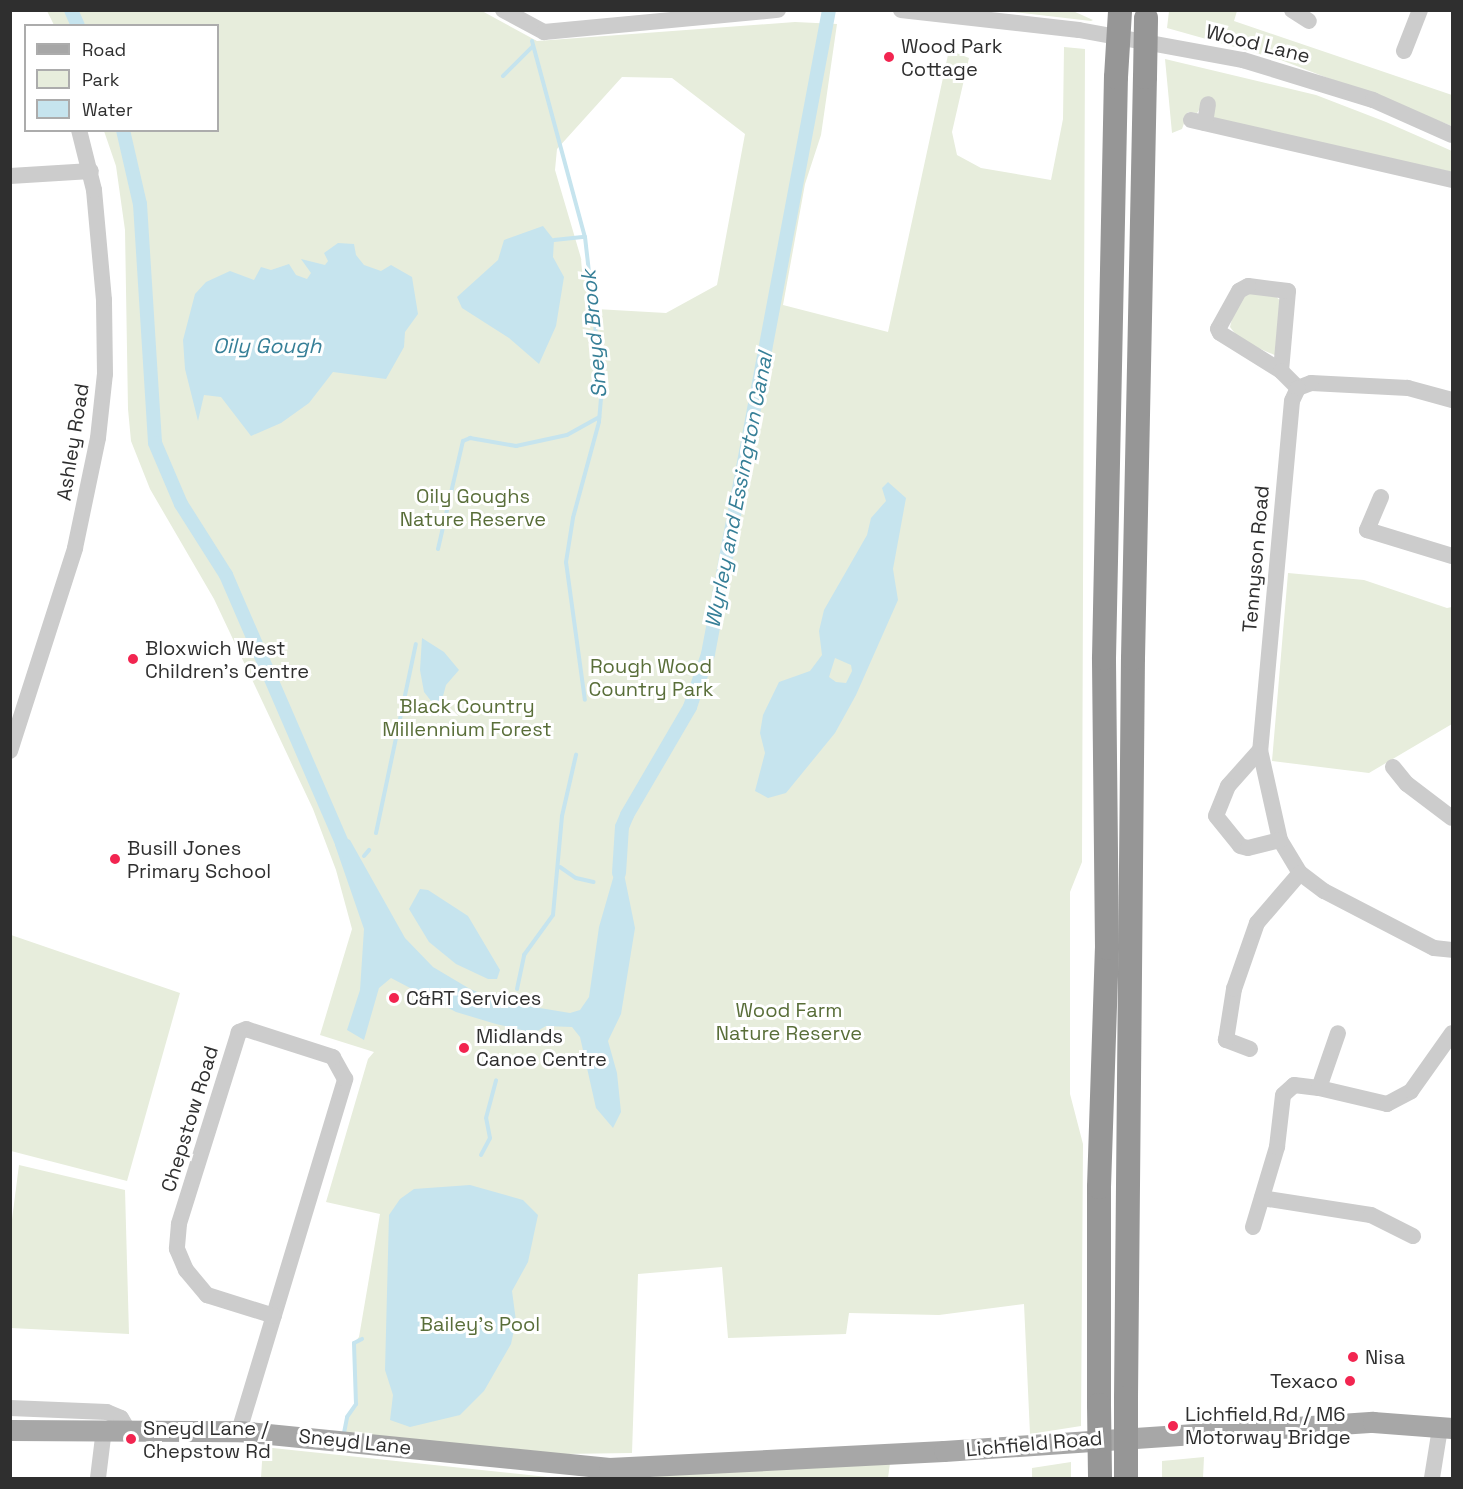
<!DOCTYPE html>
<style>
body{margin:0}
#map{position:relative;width:1463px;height:1489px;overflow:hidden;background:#fff;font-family:"Space Grotesk",sans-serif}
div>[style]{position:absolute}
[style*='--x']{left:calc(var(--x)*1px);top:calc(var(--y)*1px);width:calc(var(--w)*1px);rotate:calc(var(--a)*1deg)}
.green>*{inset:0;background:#e7eddc}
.water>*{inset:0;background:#c6e4ee}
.stream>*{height:4px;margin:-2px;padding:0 2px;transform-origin:2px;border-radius:2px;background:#c6e4ee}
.canal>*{height:14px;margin:-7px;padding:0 7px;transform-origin:7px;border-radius:7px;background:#c6e4ee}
.minor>*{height:16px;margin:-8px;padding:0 8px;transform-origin:8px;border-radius:8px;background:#ccc}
.major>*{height:21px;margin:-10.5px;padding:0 10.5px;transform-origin:10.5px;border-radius:10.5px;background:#a7a7a7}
.highway>*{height:24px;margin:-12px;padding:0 12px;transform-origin:12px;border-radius:12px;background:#969696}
.highway-bridge>*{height:24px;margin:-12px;padding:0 12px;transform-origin:12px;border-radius:12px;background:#969696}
.dots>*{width:16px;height:16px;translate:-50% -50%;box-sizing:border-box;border:3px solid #fff;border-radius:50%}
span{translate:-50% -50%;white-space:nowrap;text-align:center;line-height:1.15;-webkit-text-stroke:6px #fff;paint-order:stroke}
.street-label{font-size:20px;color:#2f2f2f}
.poi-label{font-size:20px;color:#2f2f2f}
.left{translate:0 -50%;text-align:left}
.right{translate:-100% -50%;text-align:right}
.park-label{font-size:20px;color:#596e39}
.water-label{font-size:21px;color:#367f97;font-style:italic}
.frame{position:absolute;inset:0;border:12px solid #2f2f2f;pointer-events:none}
.legend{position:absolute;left:24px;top:24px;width:195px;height:108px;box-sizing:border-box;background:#fff;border:2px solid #acacac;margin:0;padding:8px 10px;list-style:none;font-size:18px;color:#2f2f2f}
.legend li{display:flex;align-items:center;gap:12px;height:30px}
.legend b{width:30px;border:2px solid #acacac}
</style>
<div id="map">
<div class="green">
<div style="clip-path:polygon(evenodd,47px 11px,482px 11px,537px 41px,795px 22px,837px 24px,821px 135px,805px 184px,783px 305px,888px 332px,949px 50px,969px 58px,952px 132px,957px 155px,981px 168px,1051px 180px,1063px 119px,1064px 47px,1085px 49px,1082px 862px,1070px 892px,1070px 1094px,1083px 1144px,1081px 1426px,1030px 1434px,1024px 1304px,939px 1315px,849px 1313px,846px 1334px,728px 1338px,722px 1267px,638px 1274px,632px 1453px,563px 1454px,344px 1434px,347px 1417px,356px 1404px,354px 1343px,359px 1337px,380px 1214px,326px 1202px,368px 1059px,374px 1052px,320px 1035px,352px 929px,336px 870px,313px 809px,214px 599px,150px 489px,131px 441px,128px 409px,125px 230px,116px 166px,104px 131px,218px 130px,218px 26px,54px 25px,47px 11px,622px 77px,672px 78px,745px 134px,717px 285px,666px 313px,596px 309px,555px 170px,557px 149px,622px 77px)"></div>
<div style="clip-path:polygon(1005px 11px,1073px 11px,1093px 20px,1091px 21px)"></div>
<div style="clip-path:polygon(1169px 11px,1237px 11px,1234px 21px,1452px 95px,1452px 126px,1281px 60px,1167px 28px)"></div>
<div style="clip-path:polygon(1165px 59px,1316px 95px,1386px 122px,1452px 151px,1452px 172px,1216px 120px,1205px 101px,1197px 113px,1188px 112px,1182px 129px,1172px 133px)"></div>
<div style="clip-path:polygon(1245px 293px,1274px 295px,1282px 302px,1279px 357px,1240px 340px,1230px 327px,1235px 307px)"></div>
<div style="clip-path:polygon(1288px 573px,1364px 580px,1447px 608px,1452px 607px,1452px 724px,1369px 773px,1272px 761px)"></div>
<div style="clip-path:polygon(11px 935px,180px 993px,127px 1181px,11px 1151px)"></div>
<div style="clip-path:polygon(19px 1165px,125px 1190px,129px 1334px,11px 1328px,10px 1235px)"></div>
<div style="clip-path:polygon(263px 1447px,557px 1478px,261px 1478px)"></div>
<div style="clip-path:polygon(1204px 1457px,1203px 1478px,1162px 1478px,1162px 1461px)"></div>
<div style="clip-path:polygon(1071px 1462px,1071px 1478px,1032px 1478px,1032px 1468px)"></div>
<div style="clip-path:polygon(890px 1463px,888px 1478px,642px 1478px,721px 1468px)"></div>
</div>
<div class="water">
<div style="clip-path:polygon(543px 226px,554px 240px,553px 257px,564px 277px,556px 326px,539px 364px,509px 338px,462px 308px,457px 297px,498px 260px,504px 240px)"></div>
<div style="clip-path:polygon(338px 243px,354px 244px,356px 255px,364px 265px,381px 271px,391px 265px,412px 277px,418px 314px,405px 332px,404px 347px,386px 379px,333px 372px,309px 403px,281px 423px,251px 436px,221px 397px,204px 395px,198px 421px,185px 369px,183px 340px,195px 294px,206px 282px,230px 271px,254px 280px,261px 267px,271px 270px,289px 264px,296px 275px,307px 279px,311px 273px,301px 259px,325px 265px,328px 261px,324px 253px)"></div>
<div style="clip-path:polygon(evenodd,888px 482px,906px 498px,893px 569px,898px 600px,856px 695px,835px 733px,786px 793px,768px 798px,755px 791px,765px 753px,760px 733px,763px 715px,779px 682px,810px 671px,822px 655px,819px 631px,824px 610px,867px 535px,871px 518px,886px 501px,882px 488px,888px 482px,835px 658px,851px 665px,852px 671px,846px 683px,836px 682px,829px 677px,835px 658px)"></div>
<div style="clip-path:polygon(422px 638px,444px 652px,459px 670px,446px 685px,439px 711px,424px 692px,420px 670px)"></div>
<div style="clip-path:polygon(339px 835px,350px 840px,405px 938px,433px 967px,470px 989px,503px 1002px,570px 1013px,580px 1010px,589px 997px,599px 927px,620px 854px,635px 928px,621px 1014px,608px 1041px,617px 1073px,621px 1112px,613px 1128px,596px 1108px,580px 1037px,572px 1027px,546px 1026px,534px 1033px,496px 1024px,456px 1012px,391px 978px,379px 988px,364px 1040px,347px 1030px,360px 990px,364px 929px,335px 845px)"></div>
<div style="clip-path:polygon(420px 889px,428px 890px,468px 916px,500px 970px,497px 979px,488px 979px,456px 964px,429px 942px,409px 909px)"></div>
<div style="clip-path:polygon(470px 1185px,523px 1200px,538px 1215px,528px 1262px,512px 1291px,516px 1321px,511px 1344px,484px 1391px,460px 1415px,410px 1427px,390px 1420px,393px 1395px,385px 1370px,389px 1215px,400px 1199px,414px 1189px)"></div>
</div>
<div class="stream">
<div style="--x:532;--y:41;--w:203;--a:74.9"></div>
<div style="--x:585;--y:237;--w:151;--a:83.5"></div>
<div style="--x:602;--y:387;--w:35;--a:95"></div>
<div style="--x:599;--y:422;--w:99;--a:105.2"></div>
<div style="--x:573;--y:518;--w:45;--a:99"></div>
<div style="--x:566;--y:562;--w:139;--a:82.2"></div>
<div style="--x:503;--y:76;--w:42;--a:-45"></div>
<div style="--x:554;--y:240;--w:31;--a:-6"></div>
<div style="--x:438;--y:549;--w:111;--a:-77"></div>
<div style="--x:463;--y:441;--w:8;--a:-23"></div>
<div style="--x:470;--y:438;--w:47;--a:9.9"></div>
<div style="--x:516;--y:446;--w:52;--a:-12.2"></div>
<div style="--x:567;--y:435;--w:37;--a:-29"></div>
<div style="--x:376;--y:833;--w:193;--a:-78.1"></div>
<div style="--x:364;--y:856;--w:8;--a:-50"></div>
<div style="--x:560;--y:867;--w:19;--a:35"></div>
<div style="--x:576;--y:878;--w:18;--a:13"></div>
<div style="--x:517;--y:989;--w:35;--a:-78"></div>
<div style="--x:524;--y:955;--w:49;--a:-54.1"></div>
<div style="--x:553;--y:915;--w:99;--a:-84.8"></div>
<div style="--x:562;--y:816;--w:63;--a:-77.1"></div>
<div style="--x:481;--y:1155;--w:19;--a:-62"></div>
<div style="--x:490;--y:1138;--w:20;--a:-101"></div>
<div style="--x:486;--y:1118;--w:39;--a:-75"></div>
<div style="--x:344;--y:1433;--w:16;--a:-79"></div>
<div style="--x:347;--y:1417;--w:16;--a:-55"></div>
<div style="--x:356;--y:1404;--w:61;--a:-91.9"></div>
<div style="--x:354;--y:1343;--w:9;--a:-27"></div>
</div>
<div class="canal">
<div style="--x:71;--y:10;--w:17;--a:66"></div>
<div style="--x:123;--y:130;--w:76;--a:77.1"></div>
<div style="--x:140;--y:204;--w:239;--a:86.4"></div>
<div style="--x:155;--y:443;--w:66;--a:66.9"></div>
<div style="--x:181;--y:504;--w:84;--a:57.6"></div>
<div style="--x:226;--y:575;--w:300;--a:66.6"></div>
<div style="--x:619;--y:873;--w:46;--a:-86.3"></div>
<div style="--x:622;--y:827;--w:13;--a:-67"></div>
<div style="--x:627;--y:815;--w:125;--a:-59.7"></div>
<div style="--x:690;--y:707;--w:56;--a:-71.2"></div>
<div style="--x:708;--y:654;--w:655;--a:-79.36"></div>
</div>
<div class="minor">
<div style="--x:503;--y:10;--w:47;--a:28.2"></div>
<div style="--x:544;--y:32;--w:235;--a:-5.4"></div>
<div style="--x:901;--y:10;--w:179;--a:6.4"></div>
<div style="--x:1079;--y:30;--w:167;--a:10.4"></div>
<div style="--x:1243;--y:60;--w:136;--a:17.1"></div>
<div style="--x:1373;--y:100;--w:86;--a:23.9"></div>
<div style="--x:1292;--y:10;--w:20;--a:33"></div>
<div style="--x:1404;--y:51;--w:44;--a:-68.7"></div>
<div style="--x:1191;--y:120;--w:268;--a:12.9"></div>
<div style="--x:1205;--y:123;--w:19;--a:-81"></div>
<div style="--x:10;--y:176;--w:81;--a:-3.5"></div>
<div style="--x:1281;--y:371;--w:80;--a:-85"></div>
<div style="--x:1288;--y:291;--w:40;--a:-172.9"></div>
<div style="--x:1248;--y:286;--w:10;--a:151"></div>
<div style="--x:1239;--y:291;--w:43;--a:118.9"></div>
<div style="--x:1218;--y:329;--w:4;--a:63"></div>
<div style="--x:1220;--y:333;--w:72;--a:31.9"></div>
<div style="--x:1281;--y:371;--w:24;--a:45"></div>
<div style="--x:1452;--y:400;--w:46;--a:-164.7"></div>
<div style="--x:1408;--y:388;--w:97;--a:-177"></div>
<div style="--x:1311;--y:383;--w:14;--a:159"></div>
<div style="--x:1298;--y:388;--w:14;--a:115"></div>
<div style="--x:1292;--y:401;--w:350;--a:95.2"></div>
<div style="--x:1260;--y:750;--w:92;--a:77.5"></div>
<div style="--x:1280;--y:840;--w:39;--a:59"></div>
<div style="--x:1300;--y:873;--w:30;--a:37"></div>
<div style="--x:1324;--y:891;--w:124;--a:27.4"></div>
<div style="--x:1434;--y:948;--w:18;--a:6"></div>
<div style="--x:1381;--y:497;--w:36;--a:113"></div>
<div style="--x:1367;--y:530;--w:89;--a:17"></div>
<div style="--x:1260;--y:750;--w:48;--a:131.6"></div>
<div style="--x:1228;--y:786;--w:32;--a:112"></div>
<div style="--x:1216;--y:816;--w:38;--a:51"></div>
<div style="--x:1240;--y:846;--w:8;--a:14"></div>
<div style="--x:1248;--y:848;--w:33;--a:-14"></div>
<div style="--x:10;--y:751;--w:213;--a:-72.2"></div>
<div style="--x:75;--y:548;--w:112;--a:-78.2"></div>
<div style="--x:98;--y:438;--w:64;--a:-83.8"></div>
<div style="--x:105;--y:374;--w:74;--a:-90.8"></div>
<div style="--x:104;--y:300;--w:110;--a:-95.2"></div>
<div style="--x:94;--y:190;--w:62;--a:-104"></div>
<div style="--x:1393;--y:767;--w:22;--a:51"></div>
<div style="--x:1407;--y:784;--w:56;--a:37.1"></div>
<div style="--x:1250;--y:1049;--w:26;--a:-159"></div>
<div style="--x:1226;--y:1040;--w:52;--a:-81.1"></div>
<div style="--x:1234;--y:989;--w:70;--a:-70.8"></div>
<div style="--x:1257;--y:923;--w:66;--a:-49.3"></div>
<div style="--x:1319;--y:1088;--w:70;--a:13.2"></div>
<div style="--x:1387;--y:1104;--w:27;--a:-28"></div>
<div style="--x:1411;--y:1091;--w:71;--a:-54.7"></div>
<div style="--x:1262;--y:1198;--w:110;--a:8.9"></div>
<div style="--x:1371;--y:1215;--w:47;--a:26.6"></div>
<div style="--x:1253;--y:1227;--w:84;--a:-73.3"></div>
<div style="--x:1277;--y:1147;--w:52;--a:-83.4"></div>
<div style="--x:1283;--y:1095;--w:15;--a:-42"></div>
<div style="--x:1294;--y:1085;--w:25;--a:7"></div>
<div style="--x:1319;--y:1088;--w:58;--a:-70.9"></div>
<div style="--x:10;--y:1408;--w:97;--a:2.4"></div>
<div style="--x:107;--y:1412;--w:15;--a:23"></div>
<div style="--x:121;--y:1418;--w:12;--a:59"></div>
<div style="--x:239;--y:1431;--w:368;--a:-73.2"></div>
<div style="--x:345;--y:1079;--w:25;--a:-119"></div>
<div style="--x:333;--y:1057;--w:91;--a:-162.2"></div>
<div style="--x:246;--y:1029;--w:8;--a:157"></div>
<div style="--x:239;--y:1032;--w:201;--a:107.4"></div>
<div style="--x:179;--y:1224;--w:25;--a:95"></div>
<div style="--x:177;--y:1249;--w:23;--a:67"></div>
<div style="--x:186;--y:1270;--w:33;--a:50"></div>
<div style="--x:207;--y:1295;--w:70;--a:17.4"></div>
<div style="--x:98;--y:1478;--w:49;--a:-83"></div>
<div style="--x:1432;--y:1478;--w:51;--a:-80.9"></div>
</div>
<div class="major">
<div style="--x:10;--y:1430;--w:229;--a:0.3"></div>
<div style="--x:239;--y:1431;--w:372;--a:5.7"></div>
<div style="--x:609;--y:1468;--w:335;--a:-2.9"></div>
<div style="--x:944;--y:1451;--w:430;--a:-3.9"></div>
<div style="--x:1373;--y:1422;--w:79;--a:4.3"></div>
</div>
<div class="highway">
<div style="--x:1126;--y:1398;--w:740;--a:-89.46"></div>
<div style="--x:1133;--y:658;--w:581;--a:-88.82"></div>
<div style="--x:1099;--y:1405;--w:218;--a:-90"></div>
<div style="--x:1099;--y:1187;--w:239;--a:-88.1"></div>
<div style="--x:1107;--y:948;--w:290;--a:-90.6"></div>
<div style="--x:1104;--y:658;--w:581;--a:-88.82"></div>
</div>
<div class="highway-bridge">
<div style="--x:1116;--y:77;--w:65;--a:-86.5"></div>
<div style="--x:1145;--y:77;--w:59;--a:-89"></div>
<div style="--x:1099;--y:1405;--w:73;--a:89.2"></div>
<div style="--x:1126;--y:1478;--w:80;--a:-90"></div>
</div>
<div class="dots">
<div style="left:889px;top:57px;background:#f22550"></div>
<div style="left:133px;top:659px;background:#f22550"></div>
<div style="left:115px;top:859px;background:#f22550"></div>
<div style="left:394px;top:998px;background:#f22550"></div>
<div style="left:464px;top:1048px;background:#f22550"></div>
<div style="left:1353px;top:1357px;background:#f22550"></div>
<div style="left:1350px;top:1381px;background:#f22550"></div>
<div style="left:1173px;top:1426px;background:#f22550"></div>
<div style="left:131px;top:1439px;background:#f22550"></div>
</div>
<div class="street-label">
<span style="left:1258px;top:44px;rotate:14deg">Wood Lane</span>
<span style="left:73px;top:442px;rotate:-81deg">Ashley Road</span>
<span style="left:1256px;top:559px;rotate:-85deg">Tennyson Road</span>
<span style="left:190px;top:1119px;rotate:-73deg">Chepstow Road</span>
<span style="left:355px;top:1442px;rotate:6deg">Sneyd Lane</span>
<span style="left:1034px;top:1444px;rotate:-5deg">Lichfield Road</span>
</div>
<div class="poi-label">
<span class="left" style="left:901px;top:58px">Wood Park<br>Cottage</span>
<span class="left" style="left:145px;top:660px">Bloxwich West<br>Children's Centre</span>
<span class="left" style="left:127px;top:860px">Busill Jones<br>Primary School</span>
<span class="left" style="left:406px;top:998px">C&amp;RT Services</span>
<span class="left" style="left:476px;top:1048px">Midlands<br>Canoe Centre</span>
<span class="left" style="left:1365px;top:1357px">Nisa</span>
<span class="right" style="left:1338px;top:1381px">Texaco</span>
<span class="left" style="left:1185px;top:1426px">Lichfield Rd / M6<br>Motorway Bridge</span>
<span class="left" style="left:143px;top:1440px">Sneyd Lane /<br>Chepstow Rd</span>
</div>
<div class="park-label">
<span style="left:473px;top:508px">Oily Goughs<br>Nature Reserve</span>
<span style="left:651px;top:678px">Rough Wood<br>Country Park</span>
<span style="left:467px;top:718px">Black Country<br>Millennium Forest</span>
<span style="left:789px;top:1022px">Wood Farm<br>Nature Reserve</span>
<span style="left:480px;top:1324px">Bailey's Pool</span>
</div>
<div class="water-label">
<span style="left:594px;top:334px;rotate:-95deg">Sneyd Brook</span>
<span style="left:267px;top:346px">Oily Gough</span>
<span style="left:739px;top:490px;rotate:-79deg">Wyrley and Essington Canal</span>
</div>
<div class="frame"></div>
<ul class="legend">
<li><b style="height:8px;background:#a7a7a7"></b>Road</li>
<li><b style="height:16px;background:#e7eddc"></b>Park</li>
<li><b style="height:16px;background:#c6e4ee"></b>Water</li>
</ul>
</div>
